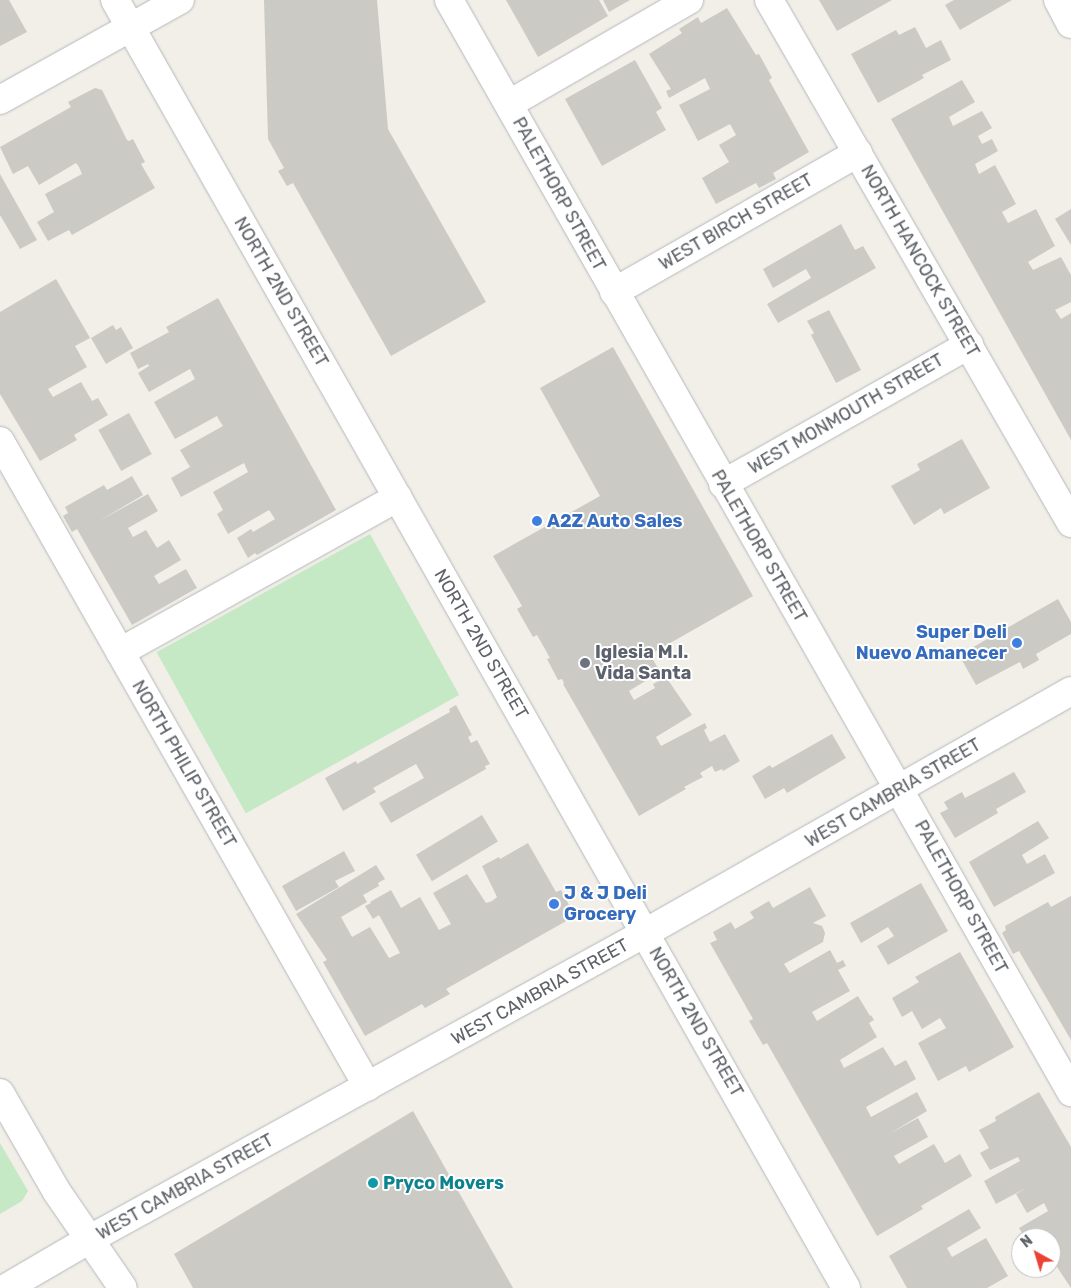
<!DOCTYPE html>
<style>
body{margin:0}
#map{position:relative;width:1071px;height:1288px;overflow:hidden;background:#f1efe8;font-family:Rubik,sans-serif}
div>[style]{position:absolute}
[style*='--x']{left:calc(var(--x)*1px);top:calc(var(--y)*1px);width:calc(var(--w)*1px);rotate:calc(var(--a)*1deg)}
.green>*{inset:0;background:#c5e8c5;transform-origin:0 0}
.building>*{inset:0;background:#cccac5;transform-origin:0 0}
.roads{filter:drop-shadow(0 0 1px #b5b8bc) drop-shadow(0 0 1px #b5b8bc)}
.minor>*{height:28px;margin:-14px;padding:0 14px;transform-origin:14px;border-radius:14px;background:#fff}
.dots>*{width:14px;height:14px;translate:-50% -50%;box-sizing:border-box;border:2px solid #fff;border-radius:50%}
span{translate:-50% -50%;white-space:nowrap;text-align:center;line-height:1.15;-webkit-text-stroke:4px #fff;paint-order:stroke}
.street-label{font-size:18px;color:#5f6368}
.shop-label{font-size:18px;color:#366cbe;font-weight:700}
.left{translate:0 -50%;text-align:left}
.right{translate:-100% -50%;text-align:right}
.worship-label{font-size:18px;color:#5b616d;font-weight:700}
.culture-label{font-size:18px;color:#0d838f;font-weight:700}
.north{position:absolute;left:1011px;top:1228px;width:50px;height:50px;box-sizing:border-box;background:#fff;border:1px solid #bfc1c3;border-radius:50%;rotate:321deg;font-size:14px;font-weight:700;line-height:20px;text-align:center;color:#5f6368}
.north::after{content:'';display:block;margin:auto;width:18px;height:22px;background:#ea4335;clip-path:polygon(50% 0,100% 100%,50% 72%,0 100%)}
</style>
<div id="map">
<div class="green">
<div style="left:370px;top:534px;width:184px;height:244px;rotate:61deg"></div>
<div style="clip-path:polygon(0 1143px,28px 1191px,22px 1201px,0 1214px)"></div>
</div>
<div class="building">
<div style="clip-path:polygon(0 0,9px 0,27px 32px,0 46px)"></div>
<div style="clip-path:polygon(264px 0,377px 0,388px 129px,486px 302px,391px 356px,293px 183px,287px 186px,278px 171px,284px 168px,268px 139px)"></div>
<div style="clip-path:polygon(506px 0,599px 0,608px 16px,538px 57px)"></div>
<div style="clip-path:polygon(603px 0,630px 0,609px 12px)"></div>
<div style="clip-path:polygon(819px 0,892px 0,837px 31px)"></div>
<div style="clip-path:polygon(954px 0,1012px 0,960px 30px,945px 5px)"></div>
<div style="clip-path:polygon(727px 8px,756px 55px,759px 54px,772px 78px,769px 80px,809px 152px,773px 173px,776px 179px,759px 188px,756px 183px,716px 204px,702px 178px,729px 162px,719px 145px,736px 135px,730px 124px,698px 141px,679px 105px,710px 89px,705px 78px,669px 98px,666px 91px,671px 89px,649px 54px,682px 33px,679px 29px,698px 17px,701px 23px)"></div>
<div style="clip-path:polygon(915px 27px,926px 48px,941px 40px,951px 60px,922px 75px,924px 78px,878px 103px,851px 54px,896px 30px,899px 35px)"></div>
<div style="clip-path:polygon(635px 60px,662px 108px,656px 112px,666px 130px,602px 166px,565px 99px)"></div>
<div style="clip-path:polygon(962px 80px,975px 102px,949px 117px,953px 126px,982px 111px,992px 128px,978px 136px,982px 144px,992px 139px,998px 151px,975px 164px,979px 174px,995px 165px,1016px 204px,1002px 212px,1008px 223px,1036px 209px,1055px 246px,1028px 262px,1033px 270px,1061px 257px,1071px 275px,1071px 302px,1055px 310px,1061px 319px,1071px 313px,1071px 440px,891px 119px)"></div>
<div style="clip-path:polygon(95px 88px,102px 90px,127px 140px,129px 141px,133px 139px,145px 162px,141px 164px,155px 188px,72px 235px,69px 230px,48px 241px,37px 222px,54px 212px,45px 194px,82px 174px,79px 167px,76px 163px,39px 185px,28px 166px,13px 174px,0 147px,71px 107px,68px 102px)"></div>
<div style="clip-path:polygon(0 174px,37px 240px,20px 249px,0 215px)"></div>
<div style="clip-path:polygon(1071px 209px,1071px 245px,1055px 219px)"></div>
<div style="clip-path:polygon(841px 224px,855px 250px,863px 246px,876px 268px,778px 323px,767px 304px,811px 278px,806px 269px,773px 288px,763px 269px)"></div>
<div style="clip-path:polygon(56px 279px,90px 338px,75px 346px,87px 367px,48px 389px,53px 397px,81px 382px,92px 401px,98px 398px,108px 415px,74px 435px,77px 440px,40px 461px,0 394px,0 312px)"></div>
<div style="clip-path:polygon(218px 298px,336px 510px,257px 555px,255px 553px,248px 558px,237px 538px,251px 529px,253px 532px,275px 519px,269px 510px,228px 534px,217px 514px,223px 510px,213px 492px,248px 472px,244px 463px,181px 497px,171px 478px,190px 467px,180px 450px,223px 426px,219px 420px,217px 416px,175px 439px,154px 402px,195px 379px,190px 369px,149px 392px,138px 373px,149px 366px,148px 364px,138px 369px,130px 353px,169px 332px,166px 327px)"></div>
<div style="clip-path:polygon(829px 310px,861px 370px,836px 383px,811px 335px,814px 333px,807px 321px)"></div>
<div style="clip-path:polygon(113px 325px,116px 330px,121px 327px,133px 348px,106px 364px,91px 338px)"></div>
<div style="clip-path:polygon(613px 347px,753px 596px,642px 659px,643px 660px,651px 656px,660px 672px,629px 691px,634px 700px,655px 688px,653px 684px,666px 677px,692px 715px,656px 737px,661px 746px,705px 723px,707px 728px,704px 730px,710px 742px,725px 734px,740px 761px,723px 771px,722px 769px,715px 772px,712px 766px,700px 773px,703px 777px,684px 787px,686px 789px,639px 816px,563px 684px,564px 683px,562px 679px,558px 680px,547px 659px,550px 658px,537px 635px,533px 637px,517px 609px,522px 606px,493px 556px,600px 496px,540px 388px)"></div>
<div style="left:129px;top:413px;width:47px;height:35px;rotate:61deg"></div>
<div style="clip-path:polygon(962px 439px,990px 488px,944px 514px,941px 508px,914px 525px,891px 486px,920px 470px,917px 464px)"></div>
<div style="clip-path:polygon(132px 476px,143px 495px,99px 521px,148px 494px,158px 511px,128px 528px,133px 537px,146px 530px,157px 548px,169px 540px,181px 560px,154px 576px,159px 584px,186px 569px,197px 588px,132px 625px,77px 529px,72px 532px,63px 516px,68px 513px,65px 507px,104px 485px,107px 490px)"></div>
<div style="clip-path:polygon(1058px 599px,1071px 622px,1071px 634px,1036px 654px,1039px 660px,1023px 669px,1020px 662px,976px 685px,959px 655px)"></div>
<div style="clip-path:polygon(456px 705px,472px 735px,468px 737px,471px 743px,477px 740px,490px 764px,485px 766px,486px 769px,391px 823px,379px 803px,424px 778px,416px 764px,373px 788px,376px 792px,343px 811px,325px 778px,356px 761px,357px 764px,450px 712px,449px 709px)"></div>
<div style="clip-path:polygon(832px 734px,846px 758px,787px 793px,784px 788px,765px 799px,752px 776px,770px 765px,772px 768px)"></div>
<div style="clip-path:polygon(1014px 772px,1026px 792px,996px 809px,998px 813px,955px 838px,940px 813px,948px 809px,944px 802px,962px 792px,965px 798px)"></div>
<div style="left:482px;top:815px;width:31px;height:77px;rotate:59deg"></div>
<div style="clip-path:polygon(1038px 821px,1049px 838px,1022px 855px,1027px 864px,1045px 854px,1055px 873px,994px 907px,969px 862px)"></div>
<div style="clip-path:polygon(528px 843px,556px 892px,561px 890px,570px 907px,566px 910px,568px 914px,568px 920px,446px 989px,450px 994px,425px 1008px,422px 1004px,365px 1036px,323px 962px,327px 960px,296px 914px,376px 865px,385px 879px,378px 883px,379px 886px,363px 895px,367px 902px,341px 917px,352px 937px,370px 927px,389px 958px,400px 953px,379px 915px,373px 919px,365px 906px,371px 903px,370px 902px,391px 890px,401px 908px,420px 897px,439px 930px,451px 924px,433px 893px,467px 874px,486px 903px,492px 901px,497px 897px,482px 866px,499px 857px,500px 859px)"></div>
<div style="clip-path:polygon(344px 851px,355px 871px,335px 881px,339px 887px,296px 911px,282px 886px)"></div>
<div style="clip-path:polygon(921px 883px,948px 931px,888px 965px,877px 946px,894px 936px,888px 927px,861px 943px,850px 923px)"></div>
<div style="clip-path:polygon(810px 887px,826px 916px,813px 923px,822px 926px,825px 933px,823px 942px,784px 964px,790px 973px,830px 950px,837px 963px,843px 960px,846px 966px,838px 970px,850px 991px,812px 1012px,817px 1021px,858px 996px,870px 1016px,871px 1015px,874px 1020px,869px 1023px,877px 1037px,840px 1060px,844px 1068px,883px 1047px,895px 1066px,906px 1060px,916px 1079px,866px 1107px,871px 1117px,917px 1092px,927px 1111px,889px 1134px,918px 1118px,928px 1137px,894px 1156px,899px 1164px,934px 1144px,945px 1163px,960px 1154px,972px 1176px,921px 1206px,923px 1209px,877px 1236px,767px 1043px,763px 1045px,749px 1021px,753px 1019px,710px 943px,717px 940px,713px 932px,731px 922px,735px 929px,754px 918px,750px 912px,769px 901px,773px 908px)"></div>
<div style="clip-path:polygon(1071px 896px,1071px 1040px,1019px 951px,1013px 954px,1002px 933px,1006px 930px,1005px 926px,1048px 902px,1051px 907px)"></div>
<div style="clip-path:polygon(960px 952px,1014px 1047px,969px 1072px,966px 1066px,938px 1081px,918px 1043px,946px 1028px,940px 1018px,922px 1029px,912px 1011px,902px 1017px,892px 998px,919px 982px,915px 977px)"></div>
<div style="clip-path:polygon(1039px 1092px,1071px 1147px,1071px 1288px,1051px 1258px,1051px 1238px,1025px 1238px,1019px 1228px,1048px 1211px,1044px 1203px,1027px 1213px,1016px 1194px,1026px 1188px,996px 1204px,984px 1181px,1020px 1161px,1018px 1157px,990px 1170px,980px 1153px,989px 1148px,979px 1130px,996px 1121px,995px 1117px)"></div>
<div style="clip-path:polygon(413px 1111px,513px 1288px,193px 1288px,174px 1254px)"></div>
<div style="clip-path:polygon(969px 1209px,981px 1228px,947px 1248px,952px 1257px,986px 1238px,1008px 1276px,987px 1288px,907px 1288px,889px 1256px)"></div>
</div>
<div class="roads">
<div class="minor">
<div style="--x:115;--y:0;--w:1481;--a:60.42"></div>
<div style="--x:449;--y:0;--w:1257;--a:60.33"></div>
<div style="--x:769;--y:0;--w:604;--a:60"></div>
<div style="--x:1058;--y:0;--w:27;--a:62"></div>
<div style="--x:0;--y:100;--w:206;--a:-29.1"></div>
<div style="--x:509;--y:104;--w:208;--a:-30"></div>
<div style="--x:614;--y:292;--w:281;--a:-29.7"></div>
<div style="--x:0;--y:441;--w:743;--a:60.33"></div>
<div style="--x:723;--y:484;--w:283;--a:-29.5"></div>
<div style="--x:120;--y:652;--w:318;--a:-29.1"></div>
<div style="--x:0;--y:1093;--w:114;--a:60.1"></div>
<div style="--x:57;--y:1192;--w:116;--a:55.5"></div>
<div style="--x:6;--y:1288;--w:97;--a:-30.3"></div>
<div style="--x:90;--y:1239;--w:634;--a:-28.87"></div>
<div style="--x:645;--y:933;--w:490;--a:-29.6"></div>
</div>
</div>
<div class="dots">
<div style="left:537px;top:521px;background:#3f7fe0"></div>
<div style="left:1017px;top:643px;background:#3f7fe0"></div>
<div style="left:585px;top:663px;background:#6b7280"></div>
<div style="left:554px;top:904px;background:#3f7fe0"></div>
<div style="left:373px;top:1183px;background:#0f9aa8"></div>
</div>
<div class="street-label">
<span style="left:559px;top:194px;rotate:61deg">PALETHORP STREET</span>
<span style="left:736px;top:222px;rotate:-30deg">WEST BIRCH STREET</span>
<span style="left:920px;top:261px;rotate:60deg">NORTH HANCOCK STREET</span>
<span style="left:281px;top:292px;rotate:60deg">NORTH 2ND STREET</span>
<span style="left:846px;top:414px;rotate:-30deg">WEST MONMOUTH STREET</span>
<span style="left:759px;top:546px;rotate:60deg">PALETHORP STREET</span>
<span style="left:481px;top:644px;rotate:60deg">NORTH 2ND STREET</span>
<span style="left:184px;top:764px;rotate:60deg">NORTH PHILIP STREET</span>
<span style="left:893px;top:793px;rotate:-30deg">WEST CAMBRIA STREET</span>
<span style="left:961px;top:897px;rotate:61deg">PALETHORP STREET</span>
<span style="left:540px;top:992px;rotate:-29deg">WEST CAMBRIA STREET</span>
<span style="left:696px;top:1022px;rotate:60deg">NORTH 2ND STREET</span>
<span style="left:185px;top:1187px;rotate:-29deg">WEST CAMBRIA STREET</span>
</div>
<div class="shop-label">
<span class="left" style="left:547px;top:521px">A2Z Auto Sales</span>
<span class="right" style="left:1007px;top:643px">Super Deli<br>Nuevo Amanecer</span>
<span class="left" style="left:564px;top:904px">J &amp; J Deli<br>Grocery</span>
</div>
<div class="worship-label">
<span class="left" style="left:595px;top:663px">Iglesia M.I.<br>Vida Santa</span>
</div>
<div class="culture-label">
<span class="left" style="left:383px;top:1183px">Pryco Movers</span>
</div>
<div class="north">N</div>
</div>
